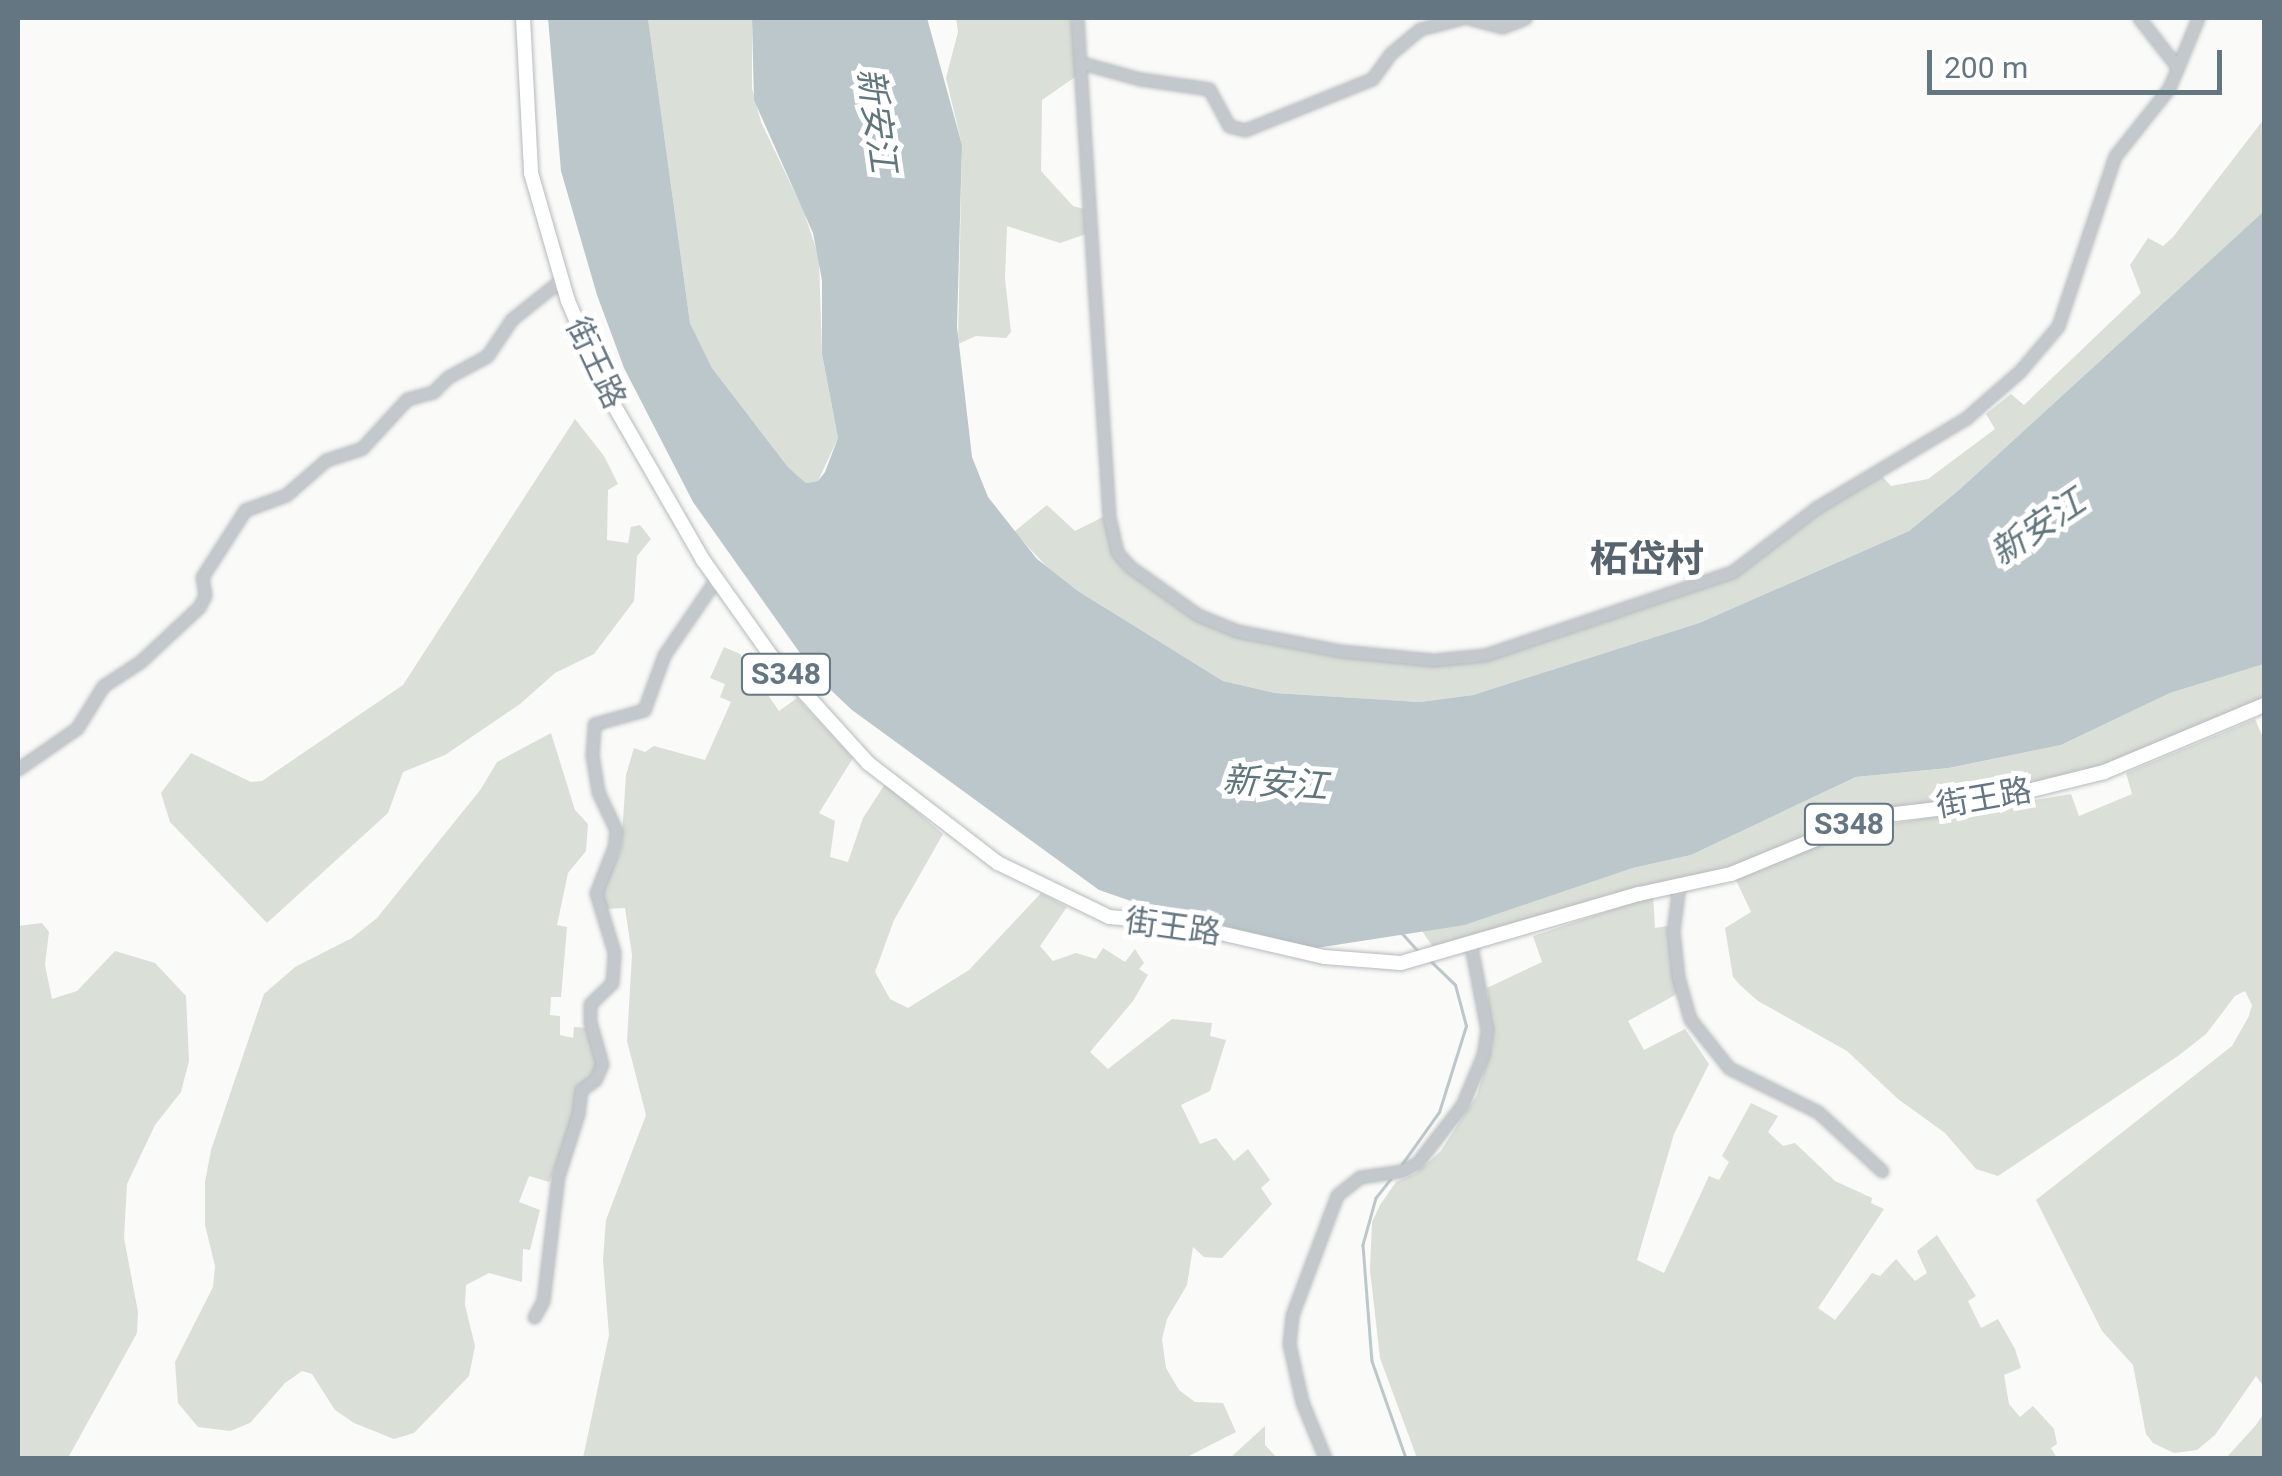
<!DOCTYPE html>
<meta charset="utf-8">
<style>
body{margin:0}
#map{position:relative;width:2282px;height:1476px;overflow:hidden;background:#fafaf8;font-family:Roboto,"Noto Sans SC",sans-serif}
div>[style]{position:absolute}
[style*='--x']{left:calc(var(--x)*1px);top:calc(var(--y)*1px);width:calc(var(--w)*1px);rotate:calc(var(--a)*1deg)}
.green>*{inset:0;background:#dadfd7}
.water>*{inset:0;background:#bbc7cb}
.stream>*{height:2.5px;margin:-1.25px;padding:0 1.25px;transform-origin:1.25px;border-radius:1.25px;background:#bbc7cb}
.roads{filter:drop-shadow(0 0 2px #b5babe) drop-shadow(0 0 2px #b5babe)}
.minor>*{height:11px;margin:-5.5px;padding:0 5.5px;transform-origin:5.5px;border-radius:5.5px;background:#c3c8cc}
.major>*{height:14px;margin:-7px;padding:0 7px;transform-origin:7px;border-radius:7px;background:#fff}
span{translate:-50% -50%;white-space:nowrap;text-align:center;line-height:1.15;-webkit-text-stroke:10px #fff;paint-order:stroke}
.shield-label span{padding:2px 8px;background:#fff;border:2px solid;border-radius:8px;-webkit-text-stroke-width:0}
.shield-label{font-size:30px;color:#657683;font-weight:700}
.street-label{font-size:32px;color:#657683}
.water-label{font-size:35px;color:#60757c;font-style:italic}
.quarter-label{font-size:38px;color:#57646e;font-weight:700}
.frame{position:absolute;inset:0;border:20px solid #657683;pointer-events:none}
.scale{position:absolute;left:1927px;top:50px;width:295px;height:45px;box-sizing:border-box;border:5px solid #657683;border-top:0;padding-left:12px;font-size:30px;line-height:35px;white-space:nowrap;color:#657683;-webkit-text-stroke:8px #fff;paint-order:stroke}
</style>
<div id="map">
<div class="green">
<div style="clip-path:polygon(648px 18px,752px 18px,752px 88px,761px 122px,804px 212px,819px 258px,822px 354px,838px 438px,818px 481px,806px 483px,788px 467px,712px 368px,690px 323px)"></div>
<div style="clip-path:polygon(956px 18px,1071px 18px,1078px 75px,1042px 100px,1041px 171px,1073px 206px,1084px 209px,1086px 234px,1060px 243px,1007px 226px,1005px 279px,1011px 332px,1006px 338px,976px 336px,958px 344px,962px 145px,946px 78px,958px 32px)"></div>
<div style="clip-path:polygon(2264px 119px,2264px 211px,1959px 490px,1909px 531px,1699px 623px,1473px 695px,1420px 702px,1275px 693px,1223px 681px,1078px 591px,1047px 567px,1014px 532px,1047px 505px,1075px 531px,1105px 516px,1115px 556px,1198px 618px,1252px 640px,1354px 656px,1481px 660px,1722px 580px,1793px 527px,1882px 476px,1891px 486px,1928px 479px,1995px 429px,1986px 414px,2011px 394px,2024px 405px,2141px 293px,2130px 265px,2148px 238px,2163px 246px,2173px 237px)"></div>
<div style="clip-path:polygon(575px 419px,604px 456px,618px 484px,608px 490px,607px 540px,628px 543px,631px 527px,640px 525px,651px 539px,637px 556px,634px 601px,594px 654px,555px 673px,520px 704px,445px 755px,403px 772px,388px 813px,267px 923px,170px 822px,161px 793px,191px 753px,251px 782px,262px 781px,403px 685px)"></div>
<div style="clip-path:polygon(724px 647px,740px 654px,779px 711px,797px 698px,853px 758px,819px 813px,835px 821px,830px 857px,848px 862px,863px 818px,885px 784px,943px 834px,894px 920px,875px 972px,890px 999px,908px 1008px,969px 970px,1041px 893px,1067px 907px,1040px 946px,1053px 961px,1076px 953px,1096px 959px,1103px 948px,1125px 962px,1135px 949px,1144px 963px,1139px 969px,1148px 975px,1133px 1001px,1090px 1052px,1108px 1069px,1172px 1019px,1212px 1023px,1210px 1036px,1226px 1040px,1210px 1091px,1181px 1105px,1200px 1144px,1216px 1138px,1234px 1161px,1248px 1149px,1270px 1180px,1261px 1188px,1272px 1204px,1222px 1258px,1204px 1257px,1193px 1247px,1187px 1285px,1167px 1319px,1162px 1339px,1166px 1368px,1179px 1390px,1195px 1402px,1223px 1403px,1236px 1432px,1185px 1458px,583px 1458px,609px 1335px,603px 1260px,606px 1220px,646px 1115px,627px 1041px,632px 955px,625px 908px,605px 909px,600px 892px,621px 850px,626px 775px,634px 748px,645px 752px,654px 746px,705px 760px,731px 702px,720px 697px,725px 684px,710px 678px)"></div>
<div style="clip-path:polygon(2264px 664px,2264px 700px,2132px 758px,1970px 799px,1899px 807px,1754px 860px,1435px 950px,1420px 928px,1465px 925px,1633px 868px,1691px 855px,1856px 777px,1950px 768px,2061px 745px,2170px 693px)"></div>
<div style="clip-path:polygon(2255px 719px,2264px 740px,2264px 1387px,2256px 1376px,2215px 1435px,2197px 1450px,2174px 1453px,2153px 1443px,2146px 1434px,2133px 1365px,2102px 1331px,2036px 1200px,2232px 1046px,2249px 1016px,2252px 1005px,2245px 991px,2235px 996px,2206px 1034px,2178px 1056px,1998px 1176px,1976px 1169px,1945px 1133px,1898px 1099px,1847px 1051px,1758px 1001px,1741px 986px,1733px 977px,1725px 928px,1751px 912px,1736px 880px,1854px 830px,2071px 794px,2079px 816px,2132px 794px,2126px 773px)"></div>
<div style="clip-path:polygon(551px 733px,575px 810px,588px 824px,586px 851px,568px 873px,557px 925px,567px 927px,561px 997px,551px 997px,550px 1015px,560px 1016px,560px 1035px,573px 1038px,574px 1027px,590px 1028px,599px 1070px,579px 1088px,570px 1133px,549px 1182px,529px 1176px,519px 1202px,540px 1210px,530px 1250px,523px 1249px,522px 1282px,489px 1273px,466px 1285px,465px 1305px,475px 1346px,469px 1376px,414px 1433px,394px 1439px,354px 1423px,335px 1410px,312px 1374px,302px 1371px,285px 1383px,250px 1423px,230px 1431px,198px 1427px,178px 1403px,175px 1362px,213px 1287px,215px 1266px,205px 1225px,205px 1182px,211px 1150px,264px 994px,295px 967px,352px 938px,377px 918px,481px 789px,497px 762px)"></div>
<div style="clip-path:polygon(1653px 896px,1655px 928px,1667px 926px,1669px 934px,1677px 994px,1628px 1021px,1644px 1050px,1685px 1029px,1709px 1064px,1674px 1134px,1637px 1260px,1664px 1273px,1709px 1176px,1719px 1180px,1729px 1162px,1722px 1156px,1751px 1103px,1778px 1116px,1768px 1132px,1783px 1146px,1795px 1143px,1835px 1181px,1872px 1198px,1871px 1203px,1884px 1209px,1818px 1308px,1835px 1320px,1872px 1273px,1880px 1276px,1896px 1259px,1915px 1281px,1927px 1273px,1917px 1251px,1937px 1235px,1976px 1296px,1968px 1301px,1981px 1328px,1998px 1319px,2015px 1349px,2021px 1368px,2004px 1375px,2009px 1404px,2020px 1417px,2033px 1406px,2054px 1429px,2057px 1444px,2051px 1448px,2057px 1458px,1417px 1458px,1380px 1358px,1370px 1270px,1372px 1222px,1380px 1205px,1396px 1182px,1416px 1173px,1440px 1152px,1477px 1095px,1492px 1044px,1487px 988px,1542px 962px,1533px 936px)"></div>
<div style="clip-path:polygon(42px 923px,49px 932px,45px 965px,52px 999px,77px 991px,115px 951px,155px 963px,186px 996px,189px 1061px,181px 1092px,155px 1125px,127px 1184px,124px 1238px,138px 1312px,137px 1333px,68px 1458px,18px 1458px,18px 926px)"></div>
<div style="clip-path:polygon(2264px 1413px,2264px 1458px,2226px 1458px,2256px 1425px)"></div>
<div style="clip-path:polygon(1265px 1426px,1265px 1445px,1277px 1458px,1230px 1458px)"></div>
</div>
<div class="water">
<div style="clip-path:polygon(548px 18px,648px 18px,690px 323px,712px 368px,788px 467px,806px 483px,818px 481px,825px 472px,838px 438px,822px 354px,822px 280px,813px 233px,754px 100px,752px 18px,927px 18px,962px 145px,957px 327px,972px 457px,988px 497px,1037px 559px,1078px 591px,1223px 681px,1275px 693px,1420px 702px,1473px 695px,1699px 623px,1909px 531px,1959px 490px,2264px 211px,2264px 664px,2170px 693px,2061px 745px,1949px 768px,1856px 777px,1691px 855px,1633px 868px,1465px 925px,1316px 948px,1157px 910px,1099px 890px,852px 710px,817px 677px,693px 502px,624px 368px,597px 295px,561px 171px)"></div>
</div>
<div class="stream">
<div style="--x:1402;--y:933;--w:27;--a:48"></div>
<div style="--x:1402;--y:1164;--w:64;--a:-54.6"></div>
<div style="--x:1439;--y:1112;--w:90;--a:-72.6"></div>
<div style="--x:1466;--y:1026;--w:42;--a:-105"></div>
<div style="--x:1455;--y:985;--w:35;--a:-136"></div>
<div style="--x:1391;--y:1179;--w:24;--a:128"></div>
<div style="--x:1376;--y:1198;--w:49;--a:105.5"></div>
<div style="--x:1363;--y:1245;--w:116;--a:85.6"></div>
<div style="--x:1372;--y:1361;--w:103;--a:70.7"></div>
</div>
<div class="roads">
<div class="minor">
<div style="--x:1077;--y:18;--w:500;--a:86.33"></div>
<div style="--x:1109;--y:517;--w:36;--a:77"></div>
<div style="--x:1117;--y:552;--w:18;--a:49"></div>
<div style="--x:1129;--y:566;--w:85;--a:35.4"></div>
<div style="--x:1198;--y:615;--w:42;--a:22.3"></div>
<div style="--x:1237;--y:631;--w:106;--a:10.9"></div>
<div style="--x:1341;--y:651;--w:92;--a:5.6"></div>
<div style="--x:1433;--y:660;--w:52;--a:-5.5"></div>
<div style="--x:1485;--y:655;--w:261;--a:-18.6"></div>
<div style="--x:1732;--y:572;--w:106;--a:-37.3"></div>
<div style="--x:1816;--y:508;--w:174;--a:-30.9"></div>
<div style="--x:1965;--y:419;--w:73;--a:-41.1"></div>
<div style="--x:2020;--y:371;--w:59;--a:-49.8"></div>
<div style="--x:2058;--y:326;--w:179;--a:-71.5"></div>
<div style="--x:2115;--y:156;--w:87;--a:-51.5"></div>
<div style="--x:2169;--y:88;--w:76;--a:-67.5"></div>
<div style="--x:1468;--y:18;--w:35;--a:15"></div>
<div style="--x:1502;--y:27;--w:25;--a:-21"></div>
<div style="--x:2139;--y:18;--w:63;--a:52"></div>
<div style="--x:1082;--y:63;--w:60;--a:15.4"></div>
<div style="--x:1140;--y:79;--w:70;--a:8.2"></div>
<div style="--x:1209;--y:89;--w:42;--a:61.6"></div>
<div style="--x:1229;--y:126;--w:16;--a:14"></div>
<div style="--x:1245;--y:130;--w:137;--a:-21.9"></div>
<div style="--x:1372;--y:79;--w:31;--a:-54"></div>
<div style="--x:1390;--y:54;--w:39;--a:-40"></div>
<div style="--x:1420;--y:29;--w:43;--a:-14.7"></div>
<div style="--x:18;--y:769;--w:72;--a:-34.8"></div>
<div style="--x:77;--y:728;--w:49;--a:-58.2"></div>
<div style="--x:103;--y:686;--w:45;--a:-33.3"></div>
<div style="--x:141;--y:661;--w:79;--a:-43"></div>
<div style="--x:199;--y:607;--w:13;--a:-63"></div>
<div style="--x:205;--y:595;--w:18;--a:-99"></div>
<div style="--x:202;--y:577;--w:80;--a:-57.3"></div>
<div style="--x:245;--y:510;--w:44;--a:-20.1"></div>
<div style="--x:286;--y:495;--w:53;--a:-41.2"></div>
<div style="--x:326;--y:460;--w:38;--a:-18"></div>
<div style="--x:362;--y:448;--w:67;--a:-47.4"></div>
<div style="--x:407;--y:399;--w:27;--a:-15"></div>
<div style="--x:433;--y:392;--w:21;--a:-45"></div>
<div style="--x:448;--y:377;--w:44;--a:-28.3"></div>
<div style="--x:487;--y:356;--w:45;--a:-56"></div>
<div style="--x:512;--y:319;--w:63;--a:-38.5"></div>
<div style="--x:1679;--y:885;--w:46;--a:97.4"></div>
<div style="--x:1673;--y:931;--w:46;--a:83.8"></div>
<div style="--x:1678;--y:977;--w:44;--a:74.1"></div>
<div style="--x:1690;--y:1019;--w:63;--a:51.5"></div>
<div style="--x:1729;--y:1068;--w:99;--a:26.3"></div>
<div style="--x:1818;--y:1112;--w:87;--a:42.7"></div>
<div style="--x:534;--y:1317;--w:18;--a:-61"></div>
<div style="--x:543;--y:1301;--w:126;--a:-83.2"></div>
<div style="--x:558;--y:1176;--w:65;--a:-72.1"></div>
<div style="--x:578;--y:1114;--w:24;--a:-83"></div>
<div style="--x:581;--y:1090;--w:17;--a:-36"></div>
<div style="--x:595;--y:1080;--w:17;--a:-66"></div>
<div style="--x:602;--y:1064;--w:44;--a:-105.9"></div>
<div style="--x:590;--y:1022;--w:18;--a:-90"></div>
<div style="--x:590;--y:1004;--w:30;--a:-44"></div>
<div style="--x:612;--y:983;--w:31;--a:-86"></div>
<div style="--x:614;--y:952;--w:62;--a:-107"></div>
<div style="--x:596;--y:893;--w:49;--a:-68.6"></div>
<div style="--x:614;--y:847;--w:17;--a:-83"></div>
<div style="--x:616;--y:830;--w:42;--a:-115.3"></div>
<div style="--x:598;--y:792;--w:36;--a:-99"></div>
<div style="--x:592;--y:756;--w:32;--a:-86"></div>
<div style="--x:594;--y:724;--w:52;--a:-15.6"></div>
<div style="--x:644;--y:710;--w:59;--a:-70"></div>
<div style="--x:664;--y:655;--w:92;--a:-55.6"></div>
<div style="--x:1325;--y:1458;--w:61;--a:-112.3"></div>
<div style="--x:1302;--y:1402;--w:59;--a:-102.6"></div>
<div style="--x:1289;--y:1344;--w:29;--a:-84"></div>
<div style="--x:1292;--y:1315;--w:128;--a:-69.4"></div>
<div style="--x:1337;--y:1195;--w:29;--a:-38"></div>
<div style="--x:1360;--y:1177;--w:41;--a:-8.3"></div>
<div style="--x:1401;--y:1171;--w:18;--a:-27"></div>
<div style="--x:1417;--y:1163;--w:73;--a:-52.2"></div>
<div style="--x:1462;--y:1105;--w:54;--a:-67.2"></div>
<div style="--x:1483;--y:1055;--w:25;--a:-81"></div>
<div style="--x:1487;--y:1030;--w:86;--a:-100.8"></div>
</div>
<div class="major">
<div style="--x:523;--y:18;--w:155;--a:87"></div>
<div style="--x:531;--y:173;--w:133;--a:73.9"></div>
<div style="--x:568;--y:301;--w:100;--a:67"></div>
<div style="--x:607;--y:393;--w:193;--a:60.1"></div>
<div style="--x:703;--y:560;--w:119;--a:54.6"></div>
<div style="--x:772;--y:657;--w:143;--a:47.8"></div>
<div style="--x:868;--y:763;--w:164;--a:37.6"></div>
<div style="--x:998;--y:863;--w:123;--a:25.9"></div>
<div style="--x:1109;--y:917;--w:68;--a:5"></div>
<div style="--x:1177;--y:923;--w:151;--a:13"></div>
<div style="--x:1324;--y:957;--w:77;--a:4.5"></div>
<div style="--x:1401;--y:963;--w:248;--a:-16.2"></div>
<div style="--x:1639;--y:894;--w:94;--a:-12.3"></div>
<div style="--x:1731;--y:874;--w:150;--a:-22.3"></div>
<div style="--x:1870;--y:817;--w:102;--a:-6.8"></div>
<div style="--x:1971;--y:805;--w:137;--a:-13.9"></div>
<div style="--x:2104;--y:772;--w:173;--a:-22.7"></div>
</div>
</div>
<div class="shield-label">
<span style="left:786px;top:674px">S348</span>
<span style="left:1849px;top:824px">S348</span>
</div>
<div class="street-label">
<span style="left:596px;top:363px;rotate:65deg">街王路</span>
<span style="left:1984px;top:798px;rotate:-10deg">街王路</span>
<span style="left:1173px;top:927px;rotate:8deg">街王路</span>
</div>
<div class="water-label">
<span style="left:876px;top:120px;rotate:82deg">新安江</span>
<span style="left:2038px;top:528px;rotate:-34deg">新安江</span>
<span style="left:1275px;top:784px;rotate:4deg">新安江</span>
</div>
<div class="quarter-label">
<span style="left:1647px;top:560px">柘岱村</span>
</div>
<div class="frame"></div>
<div class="scale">200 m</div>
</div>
